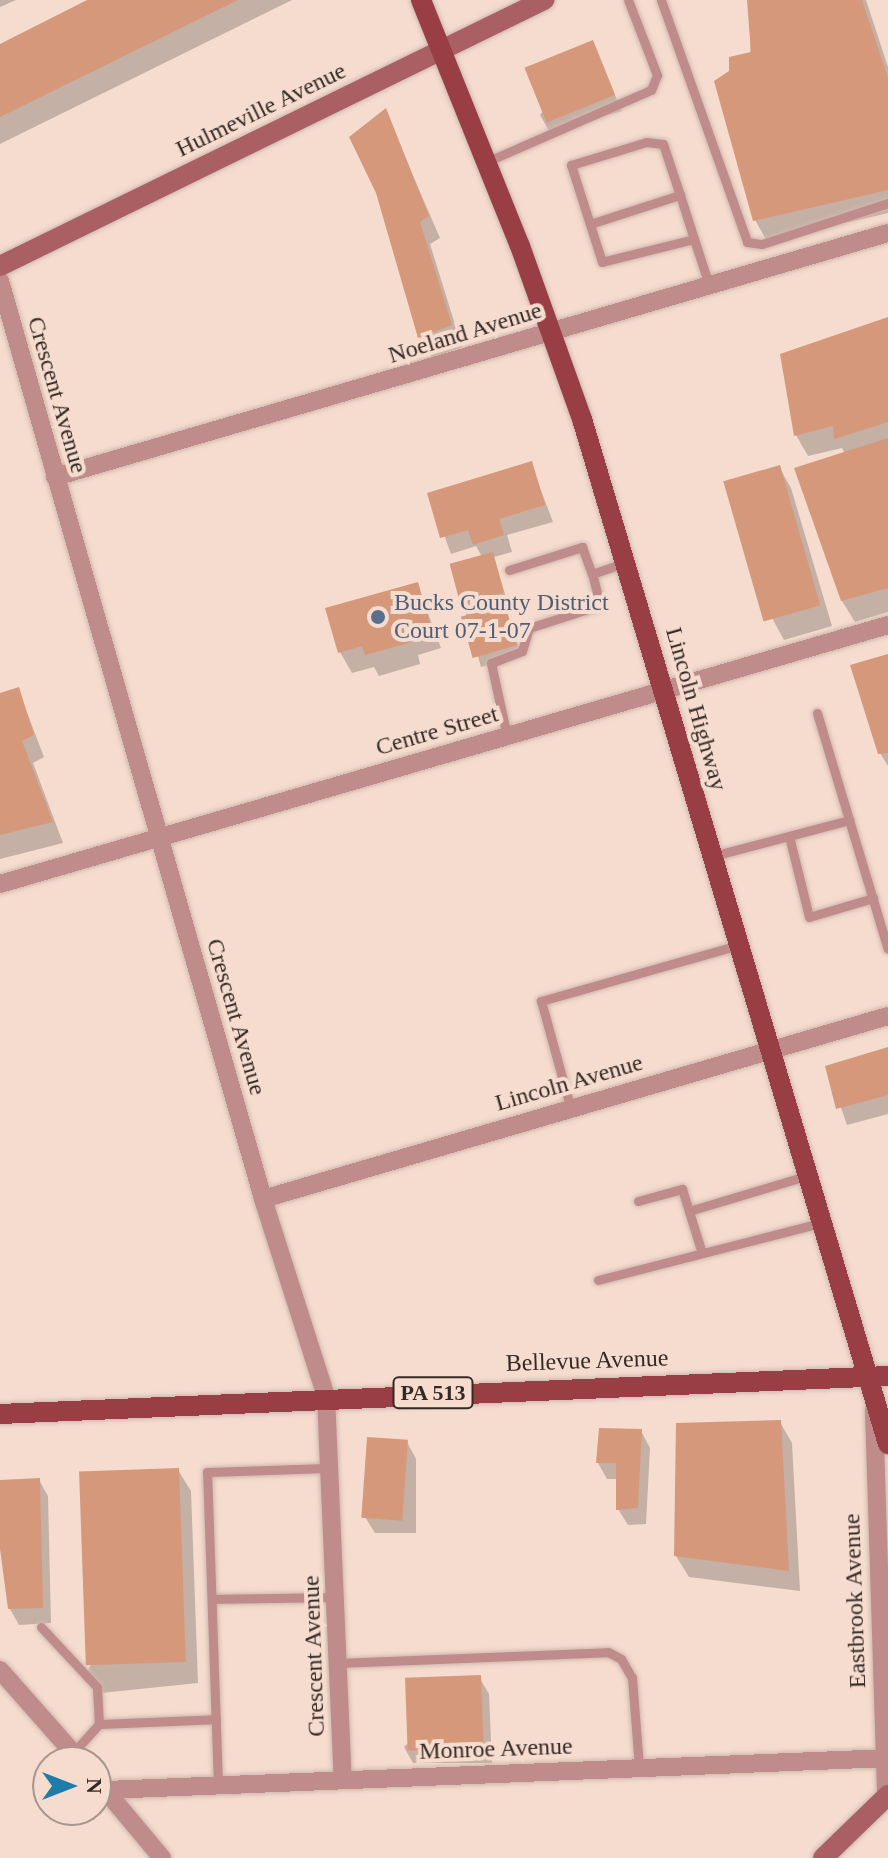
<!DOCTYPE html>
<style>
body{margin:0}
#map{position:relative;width:888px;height:1858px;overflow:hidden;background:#f6dccf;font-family:Georgia,serif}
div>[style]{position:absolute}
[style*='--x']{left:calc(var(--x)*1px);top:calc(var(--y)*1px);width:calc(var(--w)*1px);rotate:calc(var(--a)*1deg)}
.shadow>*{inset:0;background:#0003}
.building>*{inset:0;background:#d5987b;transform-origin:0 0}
.roads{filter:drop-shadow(0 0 2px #cfb8ad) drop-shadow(0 0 2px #cfb8ad)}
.lane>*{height:9px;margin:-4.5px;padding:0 4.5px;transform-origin:4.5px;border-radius:4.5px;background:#bf8b8b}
.street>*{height:18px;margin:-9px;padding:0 9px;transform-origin:9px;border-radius:9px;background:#bf8b8b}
.secondary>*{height:20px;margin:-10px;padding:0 10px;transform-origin:10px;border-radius:10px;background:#aa5f62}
.primary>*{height:20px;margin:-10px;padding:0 10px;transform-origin:10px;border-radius:10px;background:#993e45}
.dots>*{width:22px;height:22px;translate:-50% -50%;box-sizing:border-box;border:4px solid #f6dccf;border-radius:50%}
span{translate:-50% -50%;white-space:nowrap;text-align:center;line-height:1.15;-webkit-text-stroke:8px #f6dccf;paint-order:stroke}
.shield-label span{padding:2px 6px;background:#f6dccf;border:2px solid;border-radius:6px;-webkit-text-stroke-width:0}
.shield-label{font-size:22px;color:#342a25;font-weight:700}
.street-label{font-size:24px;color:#342a25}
.service-label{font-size:24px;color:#4e5e75}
.left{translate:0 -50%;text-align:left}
.north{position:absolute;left:32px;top:1746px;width:80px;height:80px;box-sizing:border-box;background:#f6dccf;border:2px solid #a8958b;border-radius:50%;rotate:90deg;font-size:22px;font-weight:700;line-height:32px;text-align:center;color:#342a25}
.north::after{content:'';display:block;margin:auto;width:28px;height:36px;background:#1f7ba9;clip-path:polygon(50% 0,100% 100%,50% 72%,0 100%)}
</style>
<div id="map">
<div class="shadow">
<div style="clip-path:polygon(0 0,16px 0,0 7px)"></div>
<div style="clip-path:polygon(92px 0,292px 0,0 144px,0 46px)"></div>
<div style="clip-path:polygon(749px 0,866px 0,888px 67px,888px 213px,767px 241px,755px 220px)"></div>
<div style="clip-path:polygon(592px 43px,622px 111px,549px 131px,540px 115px)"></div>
<div style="clip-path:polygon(385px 111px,440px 238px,430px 244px,462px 347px,432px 358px,420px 337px)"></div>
<div style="clip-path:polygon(888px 319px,888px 612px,855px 622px,842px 601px,845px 454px,842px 448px,808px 456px,796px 435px)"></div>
<div style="clip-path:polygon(531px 464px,553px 522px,507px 535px,512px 552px,494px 557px,508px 604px,503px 605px,522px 655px,481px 667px,463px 604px,482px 557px,476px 546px,451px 554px,429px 494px)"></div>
<div style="clip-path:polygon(779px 467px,791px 488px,832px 626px,784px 640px,772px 618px)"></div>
<div style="clip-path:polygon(417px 584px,441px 648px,418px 655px,420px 664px,379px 676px,374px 667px,352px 673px,340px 652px)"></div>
<div style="clip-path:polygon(888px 656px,888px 766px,880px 753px)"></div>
<div style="clip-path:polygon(18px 689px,44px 757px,33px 763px,63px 843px,0 859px,0 695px)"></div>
<div style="clip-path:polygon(888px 1049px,888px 1114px,847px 1125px,827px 1067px)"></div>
<div style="clip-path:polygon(780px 1422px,792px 1443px,800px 1591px,689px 1577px,676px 1556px)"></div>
<div style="clip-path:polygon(641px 1431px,650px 1448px,646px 1524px,628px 1525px,618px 1509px,618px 1479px,607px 1479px,598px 1463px)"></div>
<div style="clip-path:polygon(407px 1442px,416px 1459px,416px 1533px,375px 1533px,365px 1517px)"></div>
<div style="clip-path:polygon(178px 1470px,191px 1491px,198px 1683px,101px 1693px,88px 1671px)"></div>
<div style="clip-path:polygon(39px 1480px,48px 1496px,51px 1623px,19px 1625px,10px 1609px,0 1533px,0 1482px)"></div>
<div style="clip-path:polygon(479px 1677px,489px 1694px,492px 1763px,413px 1763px,404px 1747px)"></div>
</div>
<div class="building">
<div style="clip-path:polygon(87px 0,238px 0,0 117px,0 44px)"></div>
<div style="clip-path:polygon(747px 0,862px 0,888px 78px,888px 190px,753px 221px,714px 81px,729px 71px,729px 57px,751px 52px)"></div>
<div style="left:593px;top:40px;width:59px;height:74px;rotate:68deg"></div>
<div style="clip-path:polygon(386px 108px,429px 216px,420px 222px,452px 325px,418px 338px,376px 193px,349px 137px)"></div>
<div style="clip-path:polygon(888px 317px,888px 422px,834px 439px,833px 426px,794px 436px,780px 354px)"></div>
<div style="clip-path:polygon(888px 438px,888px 588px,841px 601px,794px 468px)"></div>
<div style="clip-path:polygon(532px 461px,545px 505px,499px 519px,504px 535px,473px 545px,468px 530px,440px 538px,427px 493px)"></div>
<div style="left:780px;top:465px;width:146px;height:59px;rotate:74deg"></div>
<div style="left:493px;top:552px;width:42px;height:45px;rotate:75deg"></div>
<div style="clip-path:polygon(418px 582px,431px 627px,407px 633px,409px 643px,365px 655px,362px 646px,338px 653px,325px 608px)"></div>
<div style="left:505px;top:604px;width:43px;height:46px;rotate:74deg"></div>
<div style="clip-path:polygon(888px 654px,888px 753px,878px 754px,850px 665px)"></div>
<div style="clip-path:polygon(19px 687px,34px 735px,22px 741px,53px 822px,0 835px,0 693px)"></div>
<div style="clip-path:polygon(888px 1047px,888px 1095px,836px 1109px,825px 1066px)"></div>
<div style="clip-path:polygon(781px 1420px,789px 1571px,674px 1556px,676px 1423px)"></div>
<div style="clip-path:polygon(599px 1428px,642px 1429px,638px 1508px,616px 1510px,616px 1463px,596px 1463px)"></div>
<div style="left:367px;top:1437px;width:41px;height:81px;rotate:4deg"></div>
<div style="left:179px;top:1468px;width:194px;height:100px;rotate:88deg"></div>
<div style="clip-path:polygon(40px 1478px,43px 1608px,8px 1609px,0 1549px,0 1480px)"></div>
<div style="left:481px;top:1675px;width:73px;height:76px;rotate:88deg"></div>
</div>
<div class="roads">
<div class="lane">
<div style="--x:661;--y:0;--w:257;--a:70.4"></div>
<div style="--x:747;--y:242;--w:15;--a:8"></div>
<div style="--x:762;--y:244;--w:133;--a:-18"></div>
<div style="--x:486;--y:162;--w:180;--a:-23.6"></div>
<div style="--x:651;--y:90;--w:16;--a:-68"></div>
<div style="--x:657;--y:75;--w:80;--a:-111.1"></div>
<div style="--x:590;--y:224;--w:95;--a:-17.9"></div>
<div style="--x:694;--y:239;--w:95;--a:166"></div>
<div style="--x:602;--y:262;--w:102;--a:-107.7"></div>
<div style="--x:571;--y:165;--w:78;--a:-17"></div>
<div style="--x:646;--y:142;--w:17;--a:7"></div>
<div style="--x:663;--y:144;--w:54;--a:71.6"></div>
<div style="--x:680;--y:195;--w:46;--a:72.3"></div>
<div style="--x:694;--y:239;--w:48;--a:71.9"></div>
<div style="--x:509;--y:570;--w:77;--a:-17.5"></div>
<div style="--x:582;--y:547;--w:29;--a:70"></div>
<div style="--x:817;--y:713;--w:246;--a:73.3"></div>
<div style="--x:507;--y:736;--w:75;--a:-102.4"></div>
<div style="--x:491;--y:663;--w:33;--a:-21"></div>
<div style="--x:522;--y:651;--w:24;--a:-73"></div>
<div style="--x:529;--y:628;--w:75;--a:-17.9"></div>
<div style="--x:600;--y:605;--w:32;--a:-104"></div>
<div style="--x:592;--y:574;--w:36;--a:-19"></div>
<div style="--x:789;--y:836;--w:83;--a:76.1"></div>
<div style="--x:809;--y:917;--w:67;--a:-16.5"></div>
<div style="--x:713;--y:856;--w:141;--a:-14.8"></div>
<div style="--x:570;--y:1106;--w:109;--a:-105.4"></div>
<div style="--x:541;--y:1001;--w:206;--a:-15.8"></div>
<div style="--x:638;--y:1201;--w:46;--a:-15.3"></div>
<div style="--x:682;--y:1189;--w:64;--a:72.7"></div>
<div style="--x:689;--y:1211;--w:122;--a:-16.7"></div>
<div style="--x:598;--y:1280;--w:229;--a:-14.4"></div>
<div style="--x:212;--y:1599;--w:123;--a:-0.9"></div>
<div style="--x:41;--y:1627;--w:82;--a:47"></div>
<div style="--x:97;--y:1687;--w:37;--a:87"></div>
<div style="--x:99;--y:1724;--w:39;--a:132"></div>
<div style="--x:338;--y:1663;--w:270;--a:-2.3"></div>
<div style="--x:608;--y:1652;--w:15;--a:28"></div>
<div style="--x:621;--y:1659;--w:22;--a:60"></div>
<div style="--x:632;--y:1678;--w:89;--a:85.5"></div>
<div style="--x:99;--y:1724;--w:117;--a:-2.4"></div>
<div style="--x:218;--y:1785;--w:313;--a:-92"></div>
<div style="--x:207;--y:1472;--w:122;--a:-1.9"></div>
</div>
<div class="street">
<div style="--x:0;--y:281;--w:955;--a:74.01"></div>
<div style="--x:263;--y:1199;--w:208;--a:72.3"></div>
<div style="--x:326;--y:1397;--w:382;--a:87.5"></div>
<div style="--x:55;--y:477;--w:868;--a:-16.33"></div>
<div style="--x:0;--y:884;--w:925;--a:-16.26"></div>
<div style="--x:263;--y:1199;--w:651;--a:-16.32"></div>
<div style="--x:874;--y:1410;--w:388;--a:88.2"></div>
<div style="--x:0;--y:1670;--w:123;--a:48.6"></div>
<div style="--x:96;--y:1779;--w:103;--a:50.1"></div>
<div style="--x:106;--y:1790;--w:783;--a:-2.34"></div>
</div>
<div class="secondary">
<div style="--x:0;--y:266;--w:606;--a:-26.06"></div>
<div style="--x:823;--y:1858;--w:91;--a:-44.1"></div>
</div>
<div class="primary">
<div style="--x:421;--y:0;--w:265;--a:68.1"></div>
<div style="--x:520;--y:246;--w:184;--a:70.3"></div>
<div style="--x:582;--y:419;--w:1070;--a:73.38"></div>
<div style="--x:0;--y:1414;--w:889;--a:-2.45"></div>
</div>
</div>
<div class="dots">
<div style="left:378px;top:617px;background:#5c6f8a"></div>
</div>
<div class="shield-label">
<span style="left:433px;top:1393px">PA 513</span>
</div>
<div class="street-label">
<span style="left:261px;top:110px;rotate:-26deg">Hulmeville Avenue</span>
<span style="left:465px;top:333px;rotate:-17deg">Noeland Avenue</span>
<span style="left:57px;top:395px;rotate:74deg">Crescent Avenue</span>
<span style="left:696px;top:709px;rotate:74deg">Lincoln Highway</span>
<span style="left:437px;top:731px;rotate:-16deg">Centre Street</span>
<span style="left:236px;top:1017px;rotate:74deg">Crescent Avenue</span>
<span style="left:569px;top:1083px;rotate:-16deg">Lincoln Avenue</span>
<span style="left:587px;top:1361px;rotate:-2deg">Bellevue Avenue</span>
<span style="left:855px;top:1601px;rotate:-92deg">Eastbrook Avenue</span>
<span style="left:314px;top:1656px;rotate:-92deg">Crescent Avenue</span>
<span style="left:496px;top:1749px;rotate:-2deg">Monroe Avenue</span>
</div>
<div class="service-label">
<span class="left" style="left:394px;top:617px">Bucks County District<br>Court 07-1-07</span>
</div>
<div class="north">N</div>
</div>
